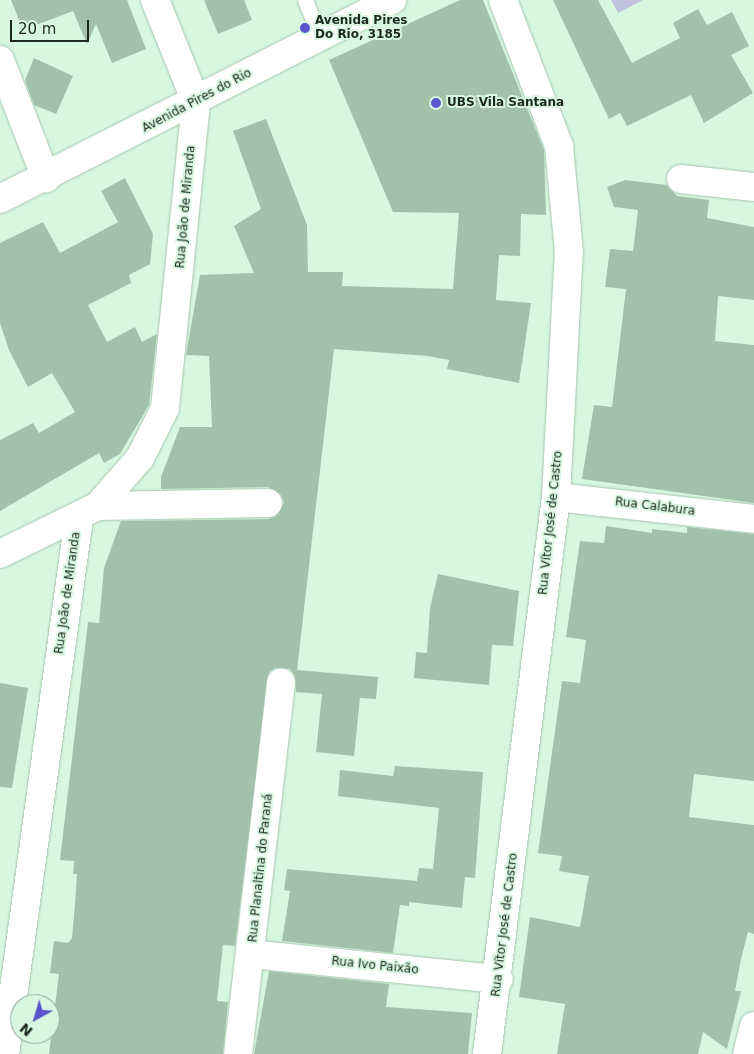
<!DOCTYPE html>
<meta charset="utf-8">
<style>
body{margin:0}
#map{position:relative;width:754px;height:1054px;overflow:hidden;background:#d8f7df;font-family:"DejaVu Sans",sans-serif}
div>[style]{position:absolute}
[style*='--x']{left:calc(var(--x)*1px);top:calc(var(--y)*1px);width:calc(var(--w)*1px);rotate:calc(var(--a)*1deg)}
.green>*{inset:0;background:#c0c2dd}
.building>*{inset:0;background:#a3c1aa}
.roads{filter:drop-shadow(0 0 1px #a6c5ad) drop-shadow(0 0 1px #a6c5ad)}
.service>*{height:15px;margin:-7.5px;padding:0 7.5px;transform-origin:7.5px;border-radius:7.5px;background:#fff}
.minor>*{height:28px;margin:-14px;padding:0 14px;transform-origin:14px;border-radius:14px;background:#fff}
.secondary>*{height:28px;margin:-14px;padding:0 14px;transform-origin:14px;border-radius:14px;background:#fff}
.dots>*{width:14px;height:14px;translate:-50% -50%;box-sizing:border-box;border:2px solid #d8f7df;border-radius:50%}
span{translate:-50% -50%;white-space:nowrap;text-align:center;line-height:1.15;-webkit-text-stroke:4px #d8f7df;paint-order:stroke}
.poi-label{font-size:12px;color:#1d281f;font-weight:700}
.left{translate:0 -50%;text-align:left}
.street-label{font-size:12px;color:#1d281f}
.north{position:absolute;left:10px;top:994px;width:50px;height:50px;box-sizing:border-box;background:#d8f7df;border:1px solid #8da492;border-radius:50%;rotate:219deg;font-size:14px;font-weight:700;line-height:20px;text-align:center;color:#1d281f}
.north::after{content:'';display:block;margin:auto;width:18px;height:22px;background:#5c56ce;clip-path:polygon(50% 0,100% 100%,50% 72%,0 100%)}
.scale{position:absolute;left:10px;top:20px;width:79px;height:22px;box-sizing:border-box;border:2px solid #1d281f;border-top:0;padding-left:6px;font-size:15px;line-height:18px;white-space:nowrap;color:#1d281f;-webkit-text-stroke:4px #d8f7df;paint-order:stroke}
</style>
<div id="map">
<div class="green">
<div style="clip-path:polygon(611px 0,643px 0,618px 13px)"></div>
</div>
<div class="building">
<div style="clip-path:polygon(11px 0,127px 0,146px 49px,112px 63px,96px 24px,87px 44px,73px 11px,23px 30px)"></div>
<div style="clip-path:polygon(204px 0,244px 0,252px 20px,218px 34px)"></div>
<div style="clip-path:polygon(460px 0,483px 0,544px 150px,546px 215px,521px 214px,520px 256px,499px 255px,496px 300px,531px 303px,519px 383px,447px 369px,449px 360px,428px 356px,334px 349px,297px 670px,378px 677px,376px 699px,360px 698px,354px 756px,316px 752px,322px 694px,296px 692px,295px 676px,290px 669px,275px 668px,269px 672px,235px 946px,223px 945px,217px 1001px,228px 1002px,223px 1054px,49px 1054px,59px 974px,50px 973px,54px 941px,68px 943px,72px 938px,75px 904px,77px 874px,73px 874px,74px 861px,60px 860px,88px 622px,99px 623px,104px 568px,121px 521px,268px 519px,276px 516px,284px 503px,281px 495px,268px 487px,161px 489px,161px 477px,180px 427px,212px 427px,209px 356px,186px 355px,200px 275px,254px 273px,234px 226px,261px 209px,233px 131px,266px 119px,307px 225px,308px 272px,343px 272px,342px 286px,453px 289px,459px 213px,393px 212px,329px 60px)"></div>
<div style="clip-path:polygon(553px 0,598px 0,632px 63px,680px 38px,673px 23px,698px 9px,707px 25px,732px 12px,749px 46px,731px 55px,753px 93px,704px 123px,691px 95px,627px 126px,620px 113px,609px 119px)"></div>
<div style="clip-path:polygon(34px 58px,73px 76px,56px 114px,34px 105px,25px 80px)"></div>
<div style="clip-path:polygon(125px 178px,153px 234px,150px 264px,129px 275px,131px 283px,88px 305px,107px 342px,135px 327px,142px 342px,157px 334px,149px 405px,120px 454px,104px 463px,99px 453px,0 511px,0 440px,33px 423px,39px 433px,75px 412px,52px 373px,28px 387px,9px 350px,0 323px,0 243px,43px 222px,60px 253px,118px 222px,101px 191px)"></div>
<div style="clip-path:polygon(625px 180px,667px 185px,677px 196px,709px 200px,707px 218px,754px 227px,754px 300px,718px 296px,715px 341px,754px 345px,754px 503px,582px 479px,594px 405px,612px 407px,626px 289px,605px 287px,610px 249px,633px 251px,638px 210px,614px 207px,607px 187px)"></div>
<div style="clip-path:polygon(606px 526px,652px 533px,652px 529px,687px 533px,687px 527px,754px 534px,754px 781px,694px 774px,689px 817px,754px 825px,754px 934px,748px 932px,741px 959px,735px 991px,741px 991px,727px 1049px,703px 1032px,698px 1054px,557px 1054px,565px 1004px,519px 997px,530px 917px,580px 927px,589px 876px,559px 871px,562px 856px,538px 853px,562px 681px,580px 683px,586px 640px,566px 637px,580px 541px,604px 543px)"></div>
<div style="clip-path:polygon(438px 574px,519px 591px,513px 646px,492px 645px,489px 685px,414px 678px,416px 652px,427px 653px,430px 608px)"></div>
<div style="clip-path:polygon(0 683px,28px 688px,12px 788px,0 787px)"></div>
<div style="clip-path:polygon(395px 766px,483px 772px,475px 878px,465px 877px,462px 908px,409px 902px,409px 906px,400px 905px,393px 953px,282px 941px,290px 891px,284px 890px,287px 869px,417px 881px,419px 868px,433px 869px,439px 808px,338px 796px,340px 770px,393px 776px)"></div>
<div style="clip-path:polygon(269px 971px,389px 984px,386px 1007px,472px 1013px,468px 1054px,254px 1054px)"></div>
</div>
<div class="roads">
<div class="service">
<div style="--x:305;--y:0;--w:38;--a:68"></div>
</div>
<div class="minor">
<div style="--x:0;--y:60;--w:127;--a:68.7"></div>
<div style="--x:681;--y:179;--w:73;--a:6.3"></div>
<div style="--x:556;--y:497;--w:199;--a:6.3"></div>
<div style="--x:98;--y:506;--w:170;--a:-1"></div>
<div style="--x:0;--y:554;--w:109;--a:-26.1"></div>
<div style="--x:98;--y:506;--w:64;--a:-48.8"></div>
<div style="--x:140;--y:458;--w:56;--a:-63.4"></div>
<div style="--x:165;--y:408;--w:308;--a:-84.2"></div>
<div style="--x:196;--y:102;--w:110;--a:-111.9"></div>
<div style="--x:251;--y:954;--w:249;--a:5.8"></div>
<div style="--x:5;--y:1054;--w:541;--a:-82.14"></div>
<div style="--x:238;--y:1054;--w:374;--a:-83.4"></div>
<div style="--x:487;--y:1054;--w:561;--a:-82.94"></div>
<div style="--x:556;--y:497;--w:245;--a:-87"></div>
<div style="--x:569;--y:252;--w:106;--a:-95.4"></div>
<div style="--x:559;--y:146;--w:156;--a:-111"></div>
<div style="--x:747;--y:1054;--w:29;--a:-76"></div>
</div>
<div class="secondary">
<div style="--x:0;--y:199;--w:440;--a:-26.9"></div>
</div>
</div>
<div class="dots">
<div style="left:305px;top:28px;background:#5c56ce"></div>
<div style="left:436px;top:103px;background:#5c56ce"></div>
</div>
<div class="poi-label">
<span class="left" style="left:315px;top:28px">Avenida Pires<br>Do Rio, 3185</span>
<span class="left" style="left:447px;top:103px">UBS Vila Santana</span>
</div>
<div class="street-label">
<span style="left:197px;top:101px;rotate:-28deg">Avenida Pires do Rio</span>
<span style="left:186px;top:207px;rotate:-85deg">Rua João de Miranda</span>
<span style="left:655px;top:507px;rotate:7deg">Rua Calabura</span>
<span style="left:551px;top:523px;rotate:-84deg">Rua Vítor José de Castro</span>
<span style="left:68px;top:593px;rotate:-82deg">Rua João de Miranda</span>
<span style="left:261px;top:868px;rotate:-84deg">Rua Planaltina do Paraná</span>
<span style="left:505px;top:925px;rotate:-83deg">Rua Vítor José de Castro</span>
<span style="left:375px;top:966px;rotate:6deg">Rua Ivo Paixão</span>
</div>
<div class="north">N</div>
<div class="scale">20 m</div>
</div>
